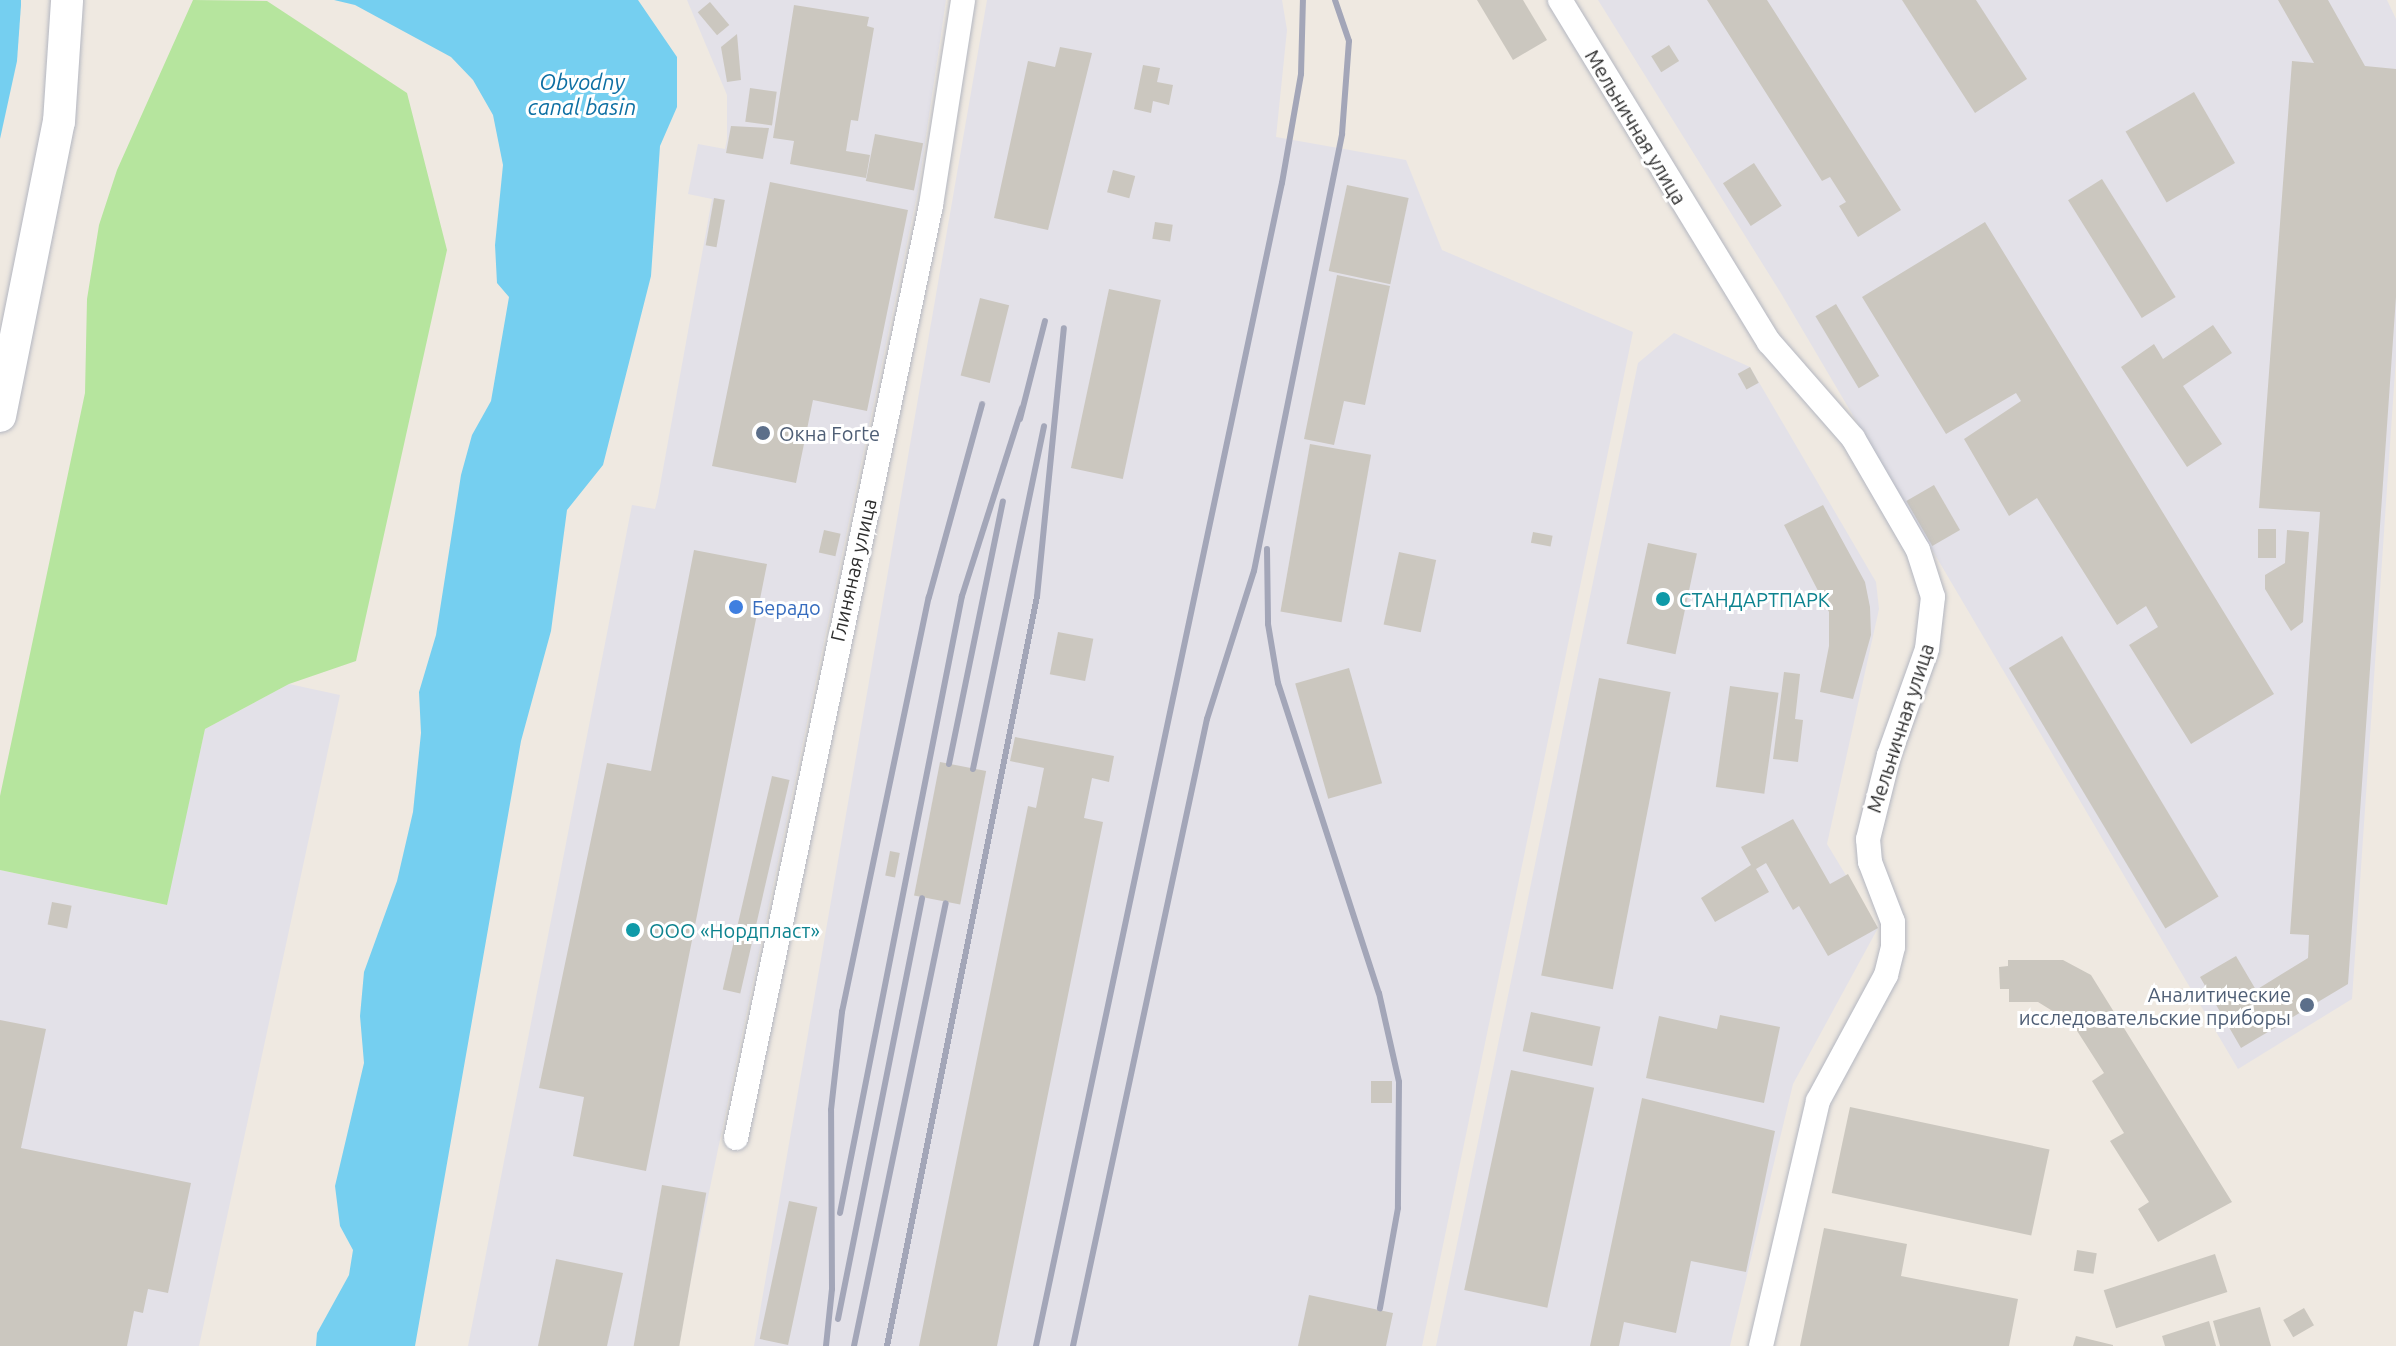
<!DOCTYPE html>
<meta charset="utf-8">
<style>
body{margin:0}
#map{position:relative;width:2396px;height:1346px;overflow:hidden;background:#efe9e1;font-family:Ubuntu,sans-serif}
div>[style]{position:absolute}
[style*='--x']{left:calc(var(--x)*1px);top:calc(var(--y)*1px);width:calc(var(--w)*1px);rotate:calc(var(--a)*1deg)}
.industrial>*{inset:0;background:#e3e1e8}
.green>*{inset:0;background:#b6e59e}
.water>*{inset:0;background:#75cff0}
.building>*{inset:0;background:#cbc7bf;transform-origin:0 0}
.roads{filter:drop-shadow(0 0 2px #b4b7c1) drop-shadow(0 0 2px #b4b7c1)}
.minor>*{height:24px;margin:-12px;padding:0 12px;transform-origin:12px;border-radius:12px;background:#fff}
.secondary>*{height:32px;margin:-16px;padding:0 16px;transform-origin:16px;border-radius:16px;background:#fff}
.rail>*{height:6px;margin:-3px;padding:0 3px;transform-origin:3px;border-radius:3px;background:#a3a6b8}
.dots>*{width:22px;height:22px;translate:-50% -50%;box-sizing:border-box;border:4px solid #fff;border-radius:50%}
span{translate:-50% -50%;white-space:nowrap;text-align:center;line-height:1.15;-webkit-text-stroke:6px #fff;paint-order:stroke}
.street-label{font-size:20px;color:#2e2e2e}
.service-label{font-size:20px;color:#4e5e75}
.left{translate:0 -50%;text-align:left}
.right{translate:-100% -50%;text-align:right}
.culture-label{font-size:20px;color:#0d838f}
.shop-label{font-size:20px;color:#366cbe}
.water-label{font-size:22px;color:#0d6fa3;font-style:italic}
</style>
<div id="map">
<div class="industrial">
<div style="clip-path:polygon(687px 0,946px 0,918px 190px,677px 1346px,468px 1346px,632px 505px,655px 509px,658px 497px,712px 199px,688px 194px,698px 144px,725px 149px,727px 139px,727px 95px)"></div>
<div style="clip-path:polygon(987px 0,1282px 0,1287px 30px,1276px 137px,1406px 160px,1442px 250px,1633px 332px,1422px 1346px,754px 1346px)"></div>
<div style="clip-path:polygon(1598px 0,2387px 0,2396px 19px,2396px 357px,2352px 999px,2238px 1069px,1782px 295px)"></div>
<div style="clip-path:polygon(1674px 333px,1750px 367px,1876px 582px,1879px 609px,1827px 844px,1878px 928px,1793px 1084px,1730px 1346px,1436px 1346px,1638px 363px)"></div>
<div style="clip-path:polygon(289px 684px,340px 695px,199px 1346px,0 1346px,0 870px,166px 905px,205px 729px)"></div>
</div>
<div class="green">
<div style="clip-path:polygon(193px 0,267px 1px,407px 93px,447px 250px,356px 661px,289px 684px,205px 729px,167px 905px,0 870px,0 796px,85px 393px,87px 299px,99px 225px,117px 170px)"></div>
</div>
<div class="water">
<div style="clip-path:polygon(0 0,21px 0,21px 5px,17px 61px,0 139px)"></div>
<div style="clip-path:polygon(334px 0,638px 0,677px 57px,677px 107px,660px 146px,651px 276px,603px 465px,567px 510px,551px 631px,521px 741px,415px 1346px,316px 1346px,317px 1333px,349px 1275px,353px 1250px,340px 1226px,335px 1186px,364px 1063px,360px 1016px,364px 972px,397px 881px,413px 812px,421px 733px,419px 692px,436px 635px,461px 475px,472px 435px,491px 401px,509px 297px,497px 283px,495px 245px,503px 165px,493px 115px,473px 80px,451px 57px,355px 5px)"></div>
</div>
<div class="building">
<div style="clip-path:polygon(1477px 0,1523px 0,1547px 40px,1513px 60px)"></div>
<div style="clip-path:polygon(1707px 0,1767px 0,1901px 210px,1858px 237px,1839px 206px,1846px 202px,1830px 177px,1822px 181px)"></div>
<div style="clip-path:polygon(1902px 0,1976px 0,2027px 79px,1975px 113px)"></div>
<div style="clip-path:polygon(2278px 0,2328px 0,2365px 66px,2396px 69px,2396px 297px,2348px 984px,2241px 1048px,2200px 977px,2236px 956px,2256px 990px,2308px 958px,2309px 935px,2290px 934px,2320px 512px,2259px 508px,2292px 61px,2314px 63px)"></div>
<div style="left:710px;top:2px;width:30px;height:16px;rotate:50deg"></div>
<div style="clip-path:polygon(794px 5px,869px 17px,867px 26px,874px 28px,858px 121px,851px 120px,846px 151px,870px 155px,866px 178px,790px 164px,794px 141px,773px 138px)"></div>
<div style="clip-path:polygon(737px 34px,741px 80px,727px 82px,721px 47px)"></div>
<div style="left:1669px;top:45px;width:19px;height:21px;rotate:58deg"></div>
<div style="clip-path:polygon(1060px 47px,1092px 53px,1048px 230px,994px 218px,1028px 61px,1055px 67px)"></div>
<div style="clip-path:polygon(1143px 65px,1160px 68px,1157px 82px,1173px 85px,1169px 105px,1153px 101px,1151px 113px,1134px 109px)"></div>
<div style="left:750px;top:88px;width:27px;height:34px;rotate:8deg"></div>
<div style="left:2194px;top:92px;width:82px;height:79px;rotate:60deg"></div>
<div style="clip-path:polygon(731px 126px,769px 128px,763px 159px,726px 153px)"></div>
<div style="left:875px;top:134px;width:49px;height:48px;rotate:11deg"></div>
<div style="left:1754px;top:163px;width:51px;height:37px;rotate:57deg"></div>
<div style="left:1113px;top:170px;width:23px;height:23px;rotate:15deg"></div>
<div style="left:2102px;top:179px;width:139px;height:40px;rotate:58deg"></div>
<div style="clip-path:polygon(770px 182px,908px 210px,867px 411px,813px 400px,796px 483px,712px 466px)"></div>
<div style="left:1347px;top:185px;width:63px;height:88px;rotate:12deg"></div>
<div style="left:714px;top:198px;width:11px;height:48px;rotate:10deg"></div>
<div style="left:1155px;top:222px;width:18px;height:17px;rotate:9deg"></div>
<div style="clip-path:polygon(1985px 222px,2274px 694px,2191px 744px,2129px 645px,2158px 627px,2146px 606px,2117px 625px,2037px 498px,2009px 516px,1964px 439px,2021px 401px,2016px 393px,1946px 434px,1862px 297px)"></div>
<div style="clip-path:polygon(1337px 275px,1390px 286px,1365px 405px,1344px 401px,1334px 445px,1304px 439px)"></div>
<div style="left:1109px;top:289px;width:53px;height:183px;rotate:12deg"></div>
<div style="left:980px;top:298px;width:30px;height:80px;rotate:14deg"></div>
<div style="left:1836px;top:304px;width:84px;height:24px;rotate:59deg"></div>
<div style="clip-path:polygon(2213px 325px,2232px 353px,2183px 386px,2222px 444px,2187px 467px,2121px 367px,2154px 344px,2163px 359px)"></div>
<div style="left:1750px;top:367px;width:18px;height:14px;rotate:61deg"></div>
<div style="left:1310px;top:444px;width:62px;height:170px;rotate:10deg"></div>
<div style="left:1934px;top:485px;width:52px;height:32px;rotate:60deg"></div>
<div style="clip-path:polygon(1823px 505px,1865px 582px,1870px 607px,1871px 635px,1853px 699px,1820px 692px,1829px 646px,1829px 612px,1784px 525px)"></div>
<div style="left:2258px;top:529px;width:18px;height:29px"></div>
<div style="left:824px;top:530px;width:17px;height:23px;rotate:13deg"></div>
<div style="clip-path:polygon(2287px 530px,2309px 532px,2303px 622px,2291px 631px,2265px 589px,2265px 575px,2285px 563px)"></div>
<div style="left:1533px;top:532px;width:20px;height:11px;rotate:11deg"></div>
<div style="left:1648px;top:543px;width:50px;height:103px;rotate:12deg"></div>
<div style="clip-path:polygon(694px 550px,767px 564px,646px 1171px,573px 1156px,584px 1097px,539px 1088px,607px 763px,651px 771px)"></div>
<div style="left:1399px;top:552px;width:38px;height:74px;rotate:12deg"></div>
<div style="left:1058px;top:632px;width:36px;height:43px;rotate:11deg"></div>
<div style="left:2062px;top:636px;width:304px;height:62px;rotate:59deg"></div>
<div style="left:1349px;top:668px;width:120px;height:56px;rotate:74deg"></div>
<div style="clip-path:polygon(1784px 672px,1800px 674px,1795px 719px,1803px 720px,1798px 762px,1773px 759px)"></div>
<div style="left:1599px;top:678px;width:73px;height:303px;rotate:11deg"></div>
<div style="left:1730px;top:686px;width:49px;height:102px;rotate:8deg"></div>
<div style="clip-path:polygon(1015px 737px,1114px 756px,1109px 782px,1092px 778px,1084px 818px,1103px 822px,997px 1346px,919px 1346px,1028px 806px,1036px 808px,1044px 768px,1010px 761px)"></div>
<div style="left:940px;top:762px;width:47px;height:136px;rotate:11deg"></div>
<div style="left:772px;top:776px;width:18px;height:219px;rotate:13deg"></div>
<div style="clip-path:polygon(1793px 819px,1830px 884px,1848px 874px,1878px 928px,1828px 956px,1799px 906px,1793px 910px,1766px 863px,1756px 869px,1769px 892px,1715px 922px,1701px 898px,1751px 865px,1741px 847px)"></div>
<div style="left:890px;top:851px;width:10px;height:25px;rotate:11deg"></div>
<div style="left:52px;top:902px;width:20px;height:23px;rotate:11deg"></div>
<div style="clip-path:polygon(2008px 960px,2063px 960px,2091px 975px,2232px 1202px,2158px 1242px,2138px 1209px,2149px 1202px,2110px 1141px,2124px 1133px,2092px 1081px,2104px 1073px,2072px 1023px,2038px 1002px,2009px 1002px,2009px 989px,2000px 989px,1999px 967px,2008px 966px)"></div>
<div style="left:1531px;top:1012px;width:71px;height:40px;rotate:12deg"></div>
<div style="clip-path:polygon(1720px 1015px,1780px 1027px,1764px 1103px,1646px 1078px,1659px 1016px,1717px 1029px)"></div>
<div style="clip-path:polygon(0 1020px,46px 1029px,21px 1148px,191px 1183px,168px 1293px,148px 1289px,143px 1313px,134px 1311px,127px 1346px,0 1346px)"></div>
<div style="left:1511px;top:1070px;width:85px;height:225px;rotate:12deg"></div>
<div style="left:1371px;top:1081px;width:21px;height:22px"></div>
<div style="clip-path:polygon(1642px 1098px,1775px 1131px,1746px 1272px,1691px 1261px,1676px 1333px,1624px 1322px,1619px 1346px,1590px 1346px)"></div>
<div style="left:1850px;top:1107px;width:204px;height:88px;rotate:12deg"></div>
<div style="left:662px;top:1185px;width:45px;height:164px;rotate:10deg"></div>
<div style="left:789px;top:1201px;width:29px;height:141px;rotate:12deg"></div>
<div style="clip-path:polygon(1824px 1228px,1907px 1244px,1901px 1276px,2018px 1299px,2009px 1346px,1800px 1346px)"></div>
<div style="left:2077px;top:1250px;width:20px;height:21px;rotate:9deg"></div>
<div style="left:2215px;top:1254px;width:40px;height:117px;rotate:72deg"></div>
<div style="clip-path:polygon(556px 1259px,623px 1273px,607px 1346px,538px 1346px)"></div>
<div style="clip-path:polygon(1309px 1295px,1393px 1313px,1386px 1346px,1298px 1346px)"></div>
<div style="clip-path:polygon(2260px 1307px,2271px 1346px,2220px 1346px,2213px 1321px)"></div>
<div style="left:2304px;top:1308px;width:20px;height:24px;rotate:60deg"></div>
<div style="clip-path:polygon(2209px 1321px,2216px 1346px,2165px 1346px,2162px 1336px)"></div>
<div style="clip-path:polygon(2076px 1336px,2113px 1345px,2113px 1346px,2073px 1346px)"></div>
</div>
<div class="roads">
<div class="minor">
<div style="--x:1560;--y:0;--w:401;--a:58.6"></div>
<div style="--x:1769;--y:342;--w:128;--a:48.8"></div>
<div style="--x:1853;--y:438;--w:129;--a:59.9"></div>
<div style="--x:1918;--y:550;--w:49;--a:72.3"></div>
<div style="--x:1933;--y:597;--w:52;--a:96.6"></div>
<div style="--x:1927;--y:649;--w:113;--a:109.7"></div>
<div style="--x:1889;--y:755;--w:87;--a:104"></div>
<div style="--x:1868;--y:839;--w:23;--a:85"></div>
<div style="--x:1870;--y:862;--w:64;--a:69"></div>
<div style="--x:1893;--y:922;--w:25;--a:90"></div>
<div style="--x:1893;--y:947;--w:29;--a:104"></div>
<div style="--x:1886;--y:975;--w:143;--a:118.4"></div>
<div style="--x:1818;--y:1101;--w:252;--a:103.1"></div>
<div style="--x:736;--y:1138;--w:953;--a:-78.19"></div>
<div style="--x:931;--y:205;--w:207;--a:-81.1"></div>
</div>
<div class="secondary">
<div style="--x:0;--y:416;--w:300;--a:-78.7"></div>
<div style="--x:59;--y:122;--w:122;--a:-86.2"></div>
</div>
</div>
<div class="rail">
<div style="--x:1020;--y:419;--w:101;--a:-75.7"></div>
<div style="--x:1267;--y:549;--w:75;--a:89.2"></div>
<div style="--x:1268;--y:624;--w:60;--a:80.4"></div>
<div style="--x:1278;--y:683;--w:326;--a:72"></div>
<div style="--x:1379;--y:993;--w:91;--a:77.3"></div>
<div style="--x:1399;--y:1082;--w:126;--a:90.5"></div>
<div style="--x:1398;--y:1208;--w:102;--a:100.2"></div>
<div style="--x:949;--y:764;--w:268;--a:-78.4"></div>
<div style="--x:973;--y:769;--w:350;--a:-78.3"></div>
<div style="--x:840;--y:1213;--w:629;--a:-78.82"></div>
<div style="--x:962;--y:596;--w:197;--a:-72.3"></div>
<div style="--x:838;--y:1319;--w:429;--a:-78.7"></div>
<div style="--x:826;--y:1346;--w:57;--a:-84"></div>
<div style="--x:832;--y:1289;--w:179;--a:-90.3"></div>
<div style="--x:831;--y:1110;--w:99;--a:-83.6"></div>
<div style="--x:842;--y:1012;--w:424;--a:-78.2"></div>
<div style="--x:929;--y:597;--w:200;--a:-74.6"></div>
<div style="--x:854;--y:1346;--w:452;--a:-78.3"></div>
<div style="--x:887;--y:1346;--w:764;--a:-78.68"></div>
<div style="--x:1037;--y:597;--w:270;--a:-84.3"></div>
<div style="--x:1036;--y:1346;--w:1189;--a:-78.06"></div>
<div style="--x:1282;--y:183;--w:111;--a:-80.1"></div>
<div style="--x:1301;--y:74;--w:74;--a:-88.5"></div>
<div style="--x:1073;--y:1346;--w:641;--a:-77.94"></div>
<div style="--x:1207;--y:719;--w:155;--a:-72.4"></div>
<div style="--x:1254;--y:571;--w:446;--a:-78.6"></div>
<div style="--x:1342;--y:134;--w:93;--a:-85.7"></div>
<div style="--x:1349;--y:41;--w:43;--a:-108.9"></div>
</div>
<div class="dots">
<div style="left:763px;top:433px;background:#5c6f8a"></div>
<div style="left:1663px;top:599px;background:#0f9aa8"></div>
<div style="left:736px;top:607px;background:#3f7fe0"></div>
<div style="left:633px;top:930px;background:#0f9aa8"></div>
<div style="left:2307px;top:1005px;background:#5c6f8a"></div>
</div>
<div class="street-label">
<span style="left:1636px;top:127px;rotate:59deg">Мельничная улица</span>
<span style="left:853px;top:570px;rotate:-77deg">Глиняная улица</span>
<span style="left:1900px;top:728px;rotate:-72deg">Мельничная улица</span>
</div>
<div class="service-label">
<span class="left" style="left:779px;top:433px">Окна Forte</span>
<span class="right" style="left:2291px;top:1006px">Аналитические<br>исследовательские приборы</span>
</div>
<div class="culture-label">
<span class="left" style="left:1679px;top:599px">СТАНДАРТПАРК</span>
<span class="left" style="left:649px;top:930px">ООО «Нордпласт»</span>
</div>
<div class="shop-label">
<span class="left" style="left:752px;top:607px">Берадо</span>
</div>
<div class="water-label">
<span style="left:582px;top:94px">Obvodny<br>canal basin</span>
</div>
</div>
